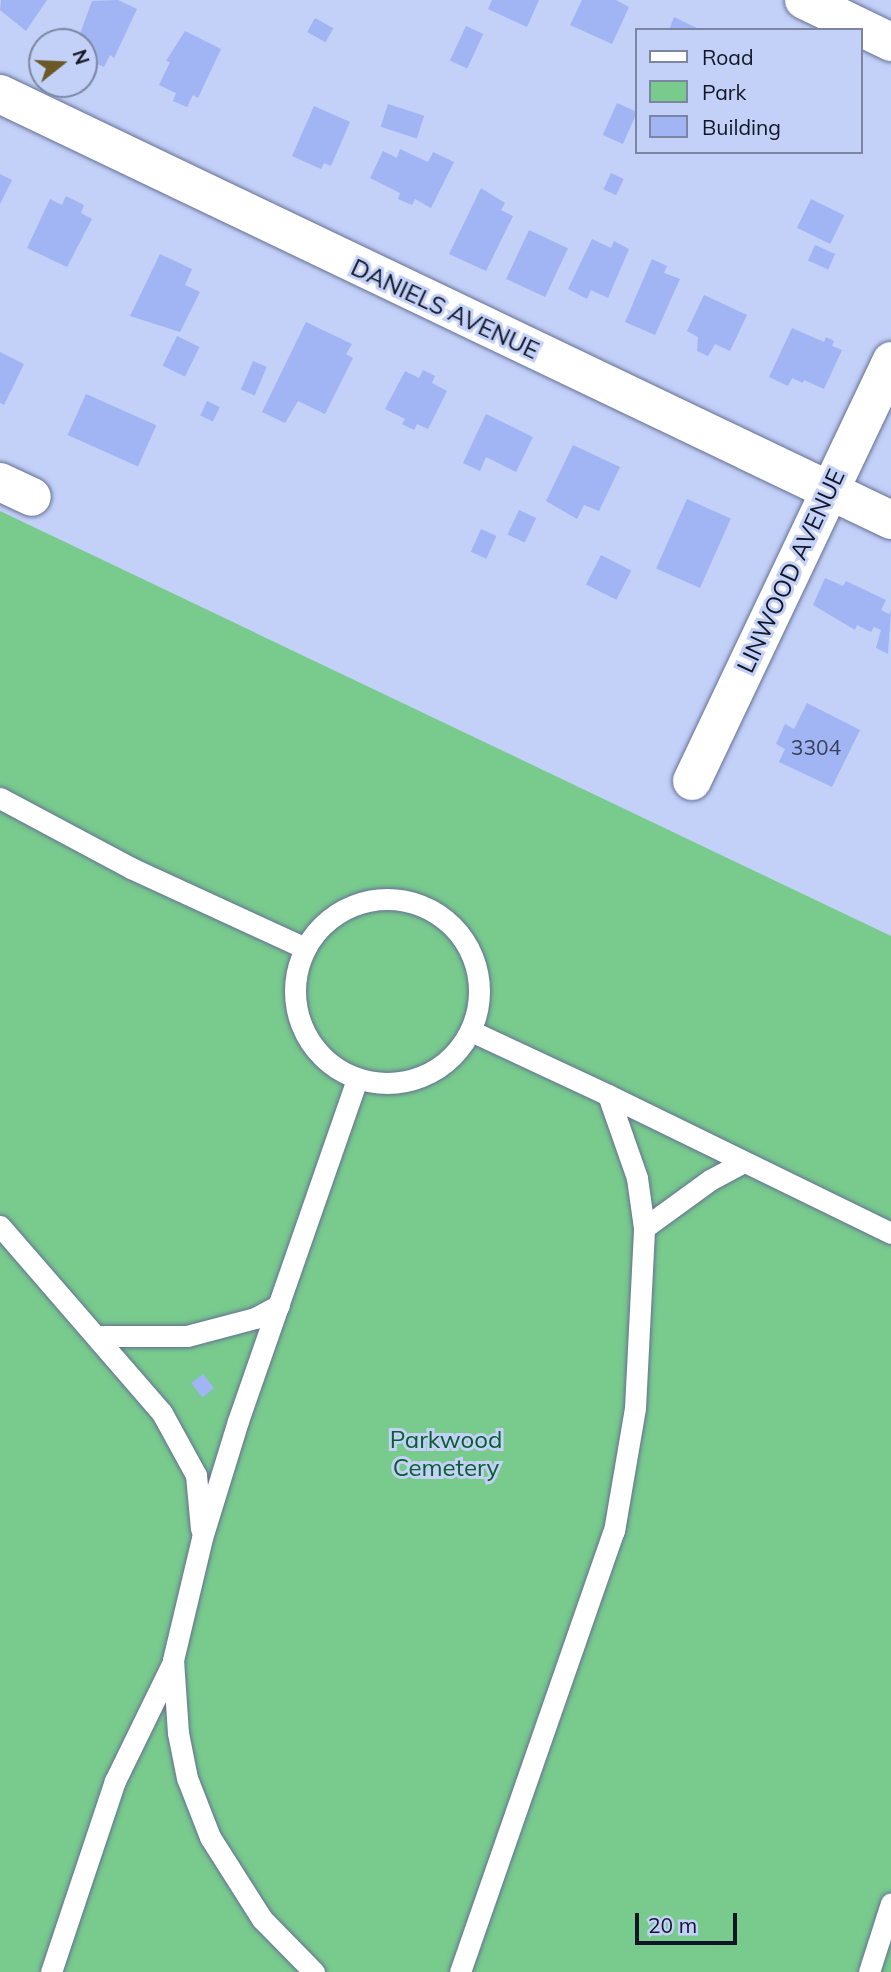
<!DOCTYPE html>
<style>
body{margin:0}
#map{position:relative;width:891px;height:1972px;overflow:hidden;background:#c3d0f8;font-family:Mulish,sans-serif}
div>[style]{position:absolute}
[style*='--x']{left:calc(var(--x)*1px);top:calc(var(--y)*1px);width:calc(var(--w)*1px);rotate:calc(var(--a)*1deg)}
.green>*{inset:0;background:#78ca8d}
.building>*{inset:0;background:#a1b4f4;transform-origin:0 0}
.roads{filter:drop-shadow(0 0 2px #647093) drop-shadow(0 0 2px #647093)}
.lane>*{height:21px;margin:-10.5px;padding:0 10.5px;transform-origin:10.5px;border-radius:10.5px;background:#fff}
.lane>.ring{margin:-10.5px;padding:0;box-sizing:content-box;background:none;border:21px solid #fff;border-radius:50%}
.street>*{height:38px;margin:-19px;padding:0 19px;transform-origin:19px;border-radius:19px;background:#fff}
span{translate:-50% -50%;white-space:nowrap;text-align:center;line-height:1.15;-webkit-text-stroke:6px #c3d0f8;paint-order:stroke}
.number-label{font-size:21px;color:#363e58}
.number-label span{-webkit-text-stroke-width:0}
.street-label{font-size:24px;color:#121624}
.park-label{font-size:24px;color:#075f2d}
.legend{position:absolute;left:635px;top:28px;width:228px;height:126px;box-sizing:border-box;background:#c3d0f8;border:2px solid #7c86a3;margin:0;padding:9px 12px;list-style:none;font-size:21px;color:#121624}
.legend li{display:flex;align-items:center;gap:14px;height:35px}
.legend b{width:35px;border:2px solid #7c86a3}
.north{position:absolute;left:28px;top:28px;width:70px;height:70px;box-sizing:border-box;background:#c3d0f8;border:2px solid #7c86a3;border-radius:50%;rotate:72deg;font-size:19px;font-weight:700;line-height:28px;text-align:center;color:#121624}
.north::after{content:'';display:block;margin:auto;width:24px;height:32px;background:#6b5a28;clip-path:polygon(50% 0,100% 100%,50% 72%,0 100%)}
.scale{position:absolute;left:635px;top:1913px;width:102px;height:32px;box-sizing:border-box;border:4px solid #121624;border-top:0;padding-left:9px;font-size:21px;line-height:24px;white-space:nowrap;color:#121624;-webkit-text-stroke:5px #c3d0f8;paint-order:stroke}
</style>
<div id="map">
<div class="green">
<div style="clip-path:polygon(0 511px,891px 936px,891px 1972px,0 1972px)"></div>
</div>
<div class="building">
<div style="clip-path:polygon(1px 0,47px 0,26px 31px,0 10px)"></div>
<div style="clip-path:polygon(118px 0,137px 9px,114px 58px,110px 55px,104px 67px,89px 60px,93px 54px,84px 50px,84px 42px,77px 42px,92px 1px)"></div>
<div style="clip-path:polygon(492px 0,539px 0,527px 27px,488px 9px)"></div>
<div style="clip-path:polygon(582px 0,616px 0,629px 7px,612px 44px,570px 25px)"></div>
<div style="clip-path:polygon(674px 17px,701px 30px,669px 30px)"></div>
<div style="left:315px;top:18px;width:21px;height:16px;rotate:29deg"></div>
<div style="left:466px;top:26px;width:19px;height:38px;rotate:25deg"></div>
<div style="clip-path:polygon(185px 31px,221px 49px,198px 98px,193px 95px,187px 107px,173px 101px,176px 93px,159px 85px,170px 62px,166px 61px)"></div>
<div style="left:617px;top:103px;width:22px;height:35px;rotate:24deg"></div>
<div style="left:388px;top:104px;width:38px;height:24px;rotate:18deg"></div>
<div style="clip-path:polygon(314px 106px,350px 122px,331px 166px,324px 163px,321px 169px,292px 156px)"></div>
<div style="clip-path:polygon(400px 149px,428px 162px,433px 152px,454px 162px,431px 208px,415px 199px,412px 205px,398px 199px,400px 193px,370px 178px,383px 151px,397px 158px)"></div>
<div style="left:611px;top:173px;width:14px;height:18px;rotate:25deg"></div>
<div style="clip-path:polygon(0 174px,12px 180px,0 204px)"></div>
<div style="clip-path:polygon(481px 188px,505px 203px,501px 210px,513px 216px,486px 271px,449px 254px)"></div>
<div style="clip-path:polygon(66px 196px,84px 205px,81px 213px,92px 219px,67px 267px,27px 248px,50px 199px,62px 205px)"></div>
<div style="left:811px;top:199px;width:37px;height:32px;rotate:26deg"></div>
<div style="left:529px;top:230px;width:43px;height:54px;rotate:25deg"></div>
<div style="clip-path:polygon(592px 239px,611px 248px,614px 241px,629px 249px,608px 298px,591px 290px,587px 299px,568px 289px)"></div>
<div style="left:815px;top:245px;width:22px;height:17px;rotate:24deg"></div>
<div style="clip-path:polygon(160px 254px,192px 269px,185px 285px,200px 292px,180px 332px,130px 316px)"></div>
<div style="clip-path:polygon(652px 259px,667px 266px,664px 273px,680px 279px,655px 335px,625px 322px)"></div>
<div style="clip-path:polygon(704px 295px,747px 315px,730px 351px,715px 344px,708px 356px,697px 351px,698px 337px,687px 331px)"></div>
<div style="clip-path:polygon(306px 322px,352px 344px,346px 354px,353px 358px,325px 414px,298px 401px,285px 423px,262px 412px)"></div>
<div style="clip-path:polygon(792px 328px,824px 342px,826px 337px,834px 341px,832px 346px,842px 350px,824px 389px,804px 380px,803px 383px,792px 378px,788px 386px,769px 377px)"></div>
<div style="left:177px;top:336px;width:25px;height:33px;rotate:26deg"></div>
<div style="clip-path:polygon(0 352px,24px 364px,4px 405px,0 403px)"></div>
<div style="left:253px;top:361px;width:15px;height:31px;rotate:23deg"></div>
<div style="clip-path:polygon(423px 370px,435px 376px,432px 383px,447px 391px,428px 429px,417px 424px,414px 430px,402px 424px,405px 419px,385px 409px,405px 371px,419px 378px)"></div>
<div style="left:86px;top:394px;width:77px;height:45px;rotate:24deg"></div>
<div style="left:207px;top:401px;width:14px;height:16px;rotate:25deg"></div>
<div style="clip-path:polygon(486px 414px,533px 437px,516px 472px,486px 457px,480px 471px,463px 463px)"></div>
<div style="clip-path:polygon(573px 445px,620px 467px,599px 511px,584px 505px,577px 519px,546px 501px)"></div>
<div style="left:687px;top:499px;width:48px;height:76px;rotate:24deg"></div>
<div style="left:519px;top:510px;width:19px;height:27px;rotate:25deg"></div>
<div style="left:481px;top:529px;width:17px;height:25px;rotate:24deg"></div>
<div style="left:601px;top:555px;width:34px;height:33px;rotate:27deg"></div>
<div style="clip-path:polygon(825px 578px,843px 586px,846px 581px,886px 600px,881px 610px,889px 614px,891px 610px,888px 654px,876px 648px,881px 630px,874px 627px,871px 632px,857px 625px,855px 630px,813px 605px)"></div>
<div style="clip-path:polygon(807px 703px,860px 730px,832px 787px,779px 762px,785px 749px,776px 744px,785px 724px,794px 729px)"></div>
<div style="left:203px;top:1374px;width:18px;height:15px;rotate:52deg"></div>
</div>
<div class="roads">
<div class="lane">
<div style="--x:0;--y:798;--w:149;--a:28.1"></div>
<div style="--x:131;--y:868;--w:192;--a:24.7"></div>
<div class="ring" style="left:295px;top:899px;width:163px;height:163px"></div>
<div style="--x:471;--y:1031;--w:151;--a:25"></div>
<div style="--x:608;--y:1095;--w:88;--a:70.7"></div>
<div style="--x:637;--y:1178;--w:50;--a:82"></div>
<div style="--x:608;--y:1095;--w:315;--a:26"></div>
<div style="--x:0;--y:1226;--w:247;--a:49.1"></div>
<div style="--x:162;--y:1413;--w:71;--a:61.3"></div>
<div style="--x:196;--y:1475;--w:54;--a:84.7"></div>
<div style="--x:98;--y:1336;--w:89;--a:0"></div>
<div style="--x:187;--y:1336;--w:70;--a:-14.8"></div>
<div style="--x:255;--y:1318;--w:27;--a:-28"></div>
<div style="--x:51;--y:1972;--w:201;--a:-71.5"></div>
<div style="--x:115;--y:1781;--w:132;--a:-64"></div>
<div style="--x:314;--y:1972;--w:74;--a:-134.5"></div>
<div style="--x:262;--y:1919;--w:97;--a:-122.4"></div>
<div style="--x:210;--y:1837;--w:63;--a:-111.3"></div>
<div style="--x:187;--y:1778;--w:46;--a:-101.3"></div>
<div style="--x:178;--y:1733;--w:73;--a:-93.9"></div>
<div style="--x:173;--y:1660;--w:125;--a:-76.6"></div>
<div style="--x:202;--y:1538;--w:122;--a:-72.9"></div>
<div style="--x:238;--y:1421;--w:362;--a:-70.8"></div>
<div style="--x:460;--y:1972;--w:467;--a:-70.8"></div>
<div style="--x:614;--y:1531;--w:125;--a:-80.3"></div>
<div style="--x:635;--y:1408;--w:180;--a:-87.1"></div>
<div style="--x:644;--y:1228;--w:82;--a:-36"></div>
<div style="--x:710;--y:1180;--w:36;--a:-28"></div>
<div style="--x:869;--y:1972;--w:72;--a:-72.3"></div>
</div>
<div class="street">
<div style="--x:804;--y:0;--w:97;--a:25.8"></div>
<div style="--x:0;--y:94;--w:988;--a:25.55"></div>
<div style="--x:0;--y:482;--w:35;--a:25"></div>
<div style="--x:692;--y:781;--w:465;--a:-64.6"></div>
</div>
</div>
<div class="number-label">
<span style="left:816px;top:747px">3304</span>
</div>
<div class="street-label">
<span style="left:445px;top:309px;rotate:25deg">DANIELS AVENUE</span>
<span style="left:791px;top:571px;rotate:-65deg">LINWOOD AVENUE</span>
</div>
<div class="park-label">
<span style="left:446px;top:1454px">Parkwood<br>Cemetery</span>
</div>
<ul class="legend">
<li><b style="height:9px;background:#fff"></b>Road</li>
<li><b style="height:19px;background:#78ca8d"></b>Park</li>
<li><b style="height:19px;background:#a1b4f4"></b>Building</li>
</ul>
<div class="north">N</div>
<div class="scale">20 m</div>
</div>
